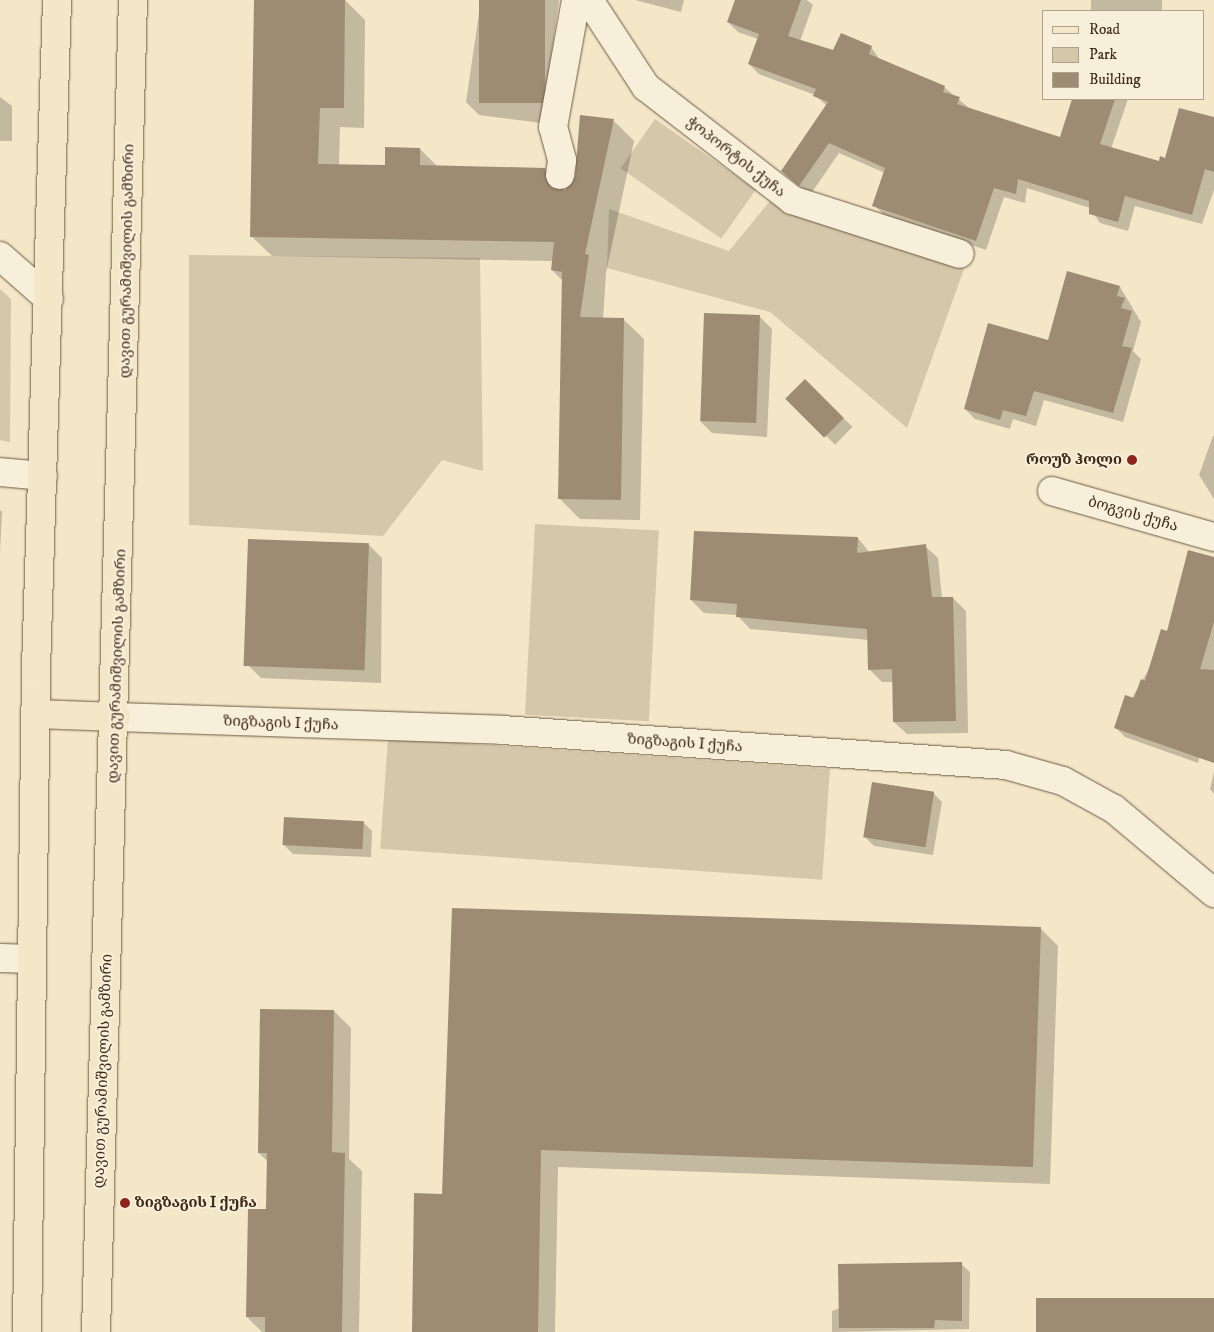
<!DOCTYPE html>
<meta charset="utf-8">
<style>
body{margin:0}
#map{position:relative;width:1214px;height:1332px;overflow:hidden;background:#f4e7c8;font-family:"IM FELL DW Pica","Noto Serif Georgian",serif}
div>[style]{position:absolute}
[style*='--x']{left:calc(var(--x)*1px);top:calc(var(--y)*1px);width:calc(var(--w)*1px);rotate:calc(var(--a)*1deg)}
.green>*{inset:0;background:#d5c7aa;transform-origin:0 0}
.shadow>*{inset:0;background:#0003;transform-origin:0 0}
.building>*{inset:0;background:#9d8c73;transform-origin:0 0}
.roads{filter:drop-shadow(0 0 1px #6c5943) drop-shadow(0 0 1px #6c5943)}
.minor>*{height:28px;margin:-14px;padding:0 14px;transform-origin:14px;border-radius:14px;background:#f8efdb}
.primary>*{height:28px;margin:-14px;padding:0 14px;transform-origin:14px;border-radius:14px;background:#f4e7c8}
.dots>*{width:14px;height:14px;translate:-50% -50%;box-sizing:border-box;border:2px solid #f8efdb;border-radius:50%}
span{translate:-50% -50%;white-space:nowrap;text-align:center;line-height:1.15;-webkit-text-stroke:4px #f8efdb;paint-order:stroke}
.street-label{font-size:15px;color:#3e2a17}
.poi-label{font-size:15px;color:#3e2a17;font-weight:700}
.right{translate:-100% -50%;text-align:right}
.left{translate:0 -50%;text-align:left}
.legend{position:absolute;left:1042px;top:10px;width:162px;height:90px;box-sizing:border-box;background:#f8efdb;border:1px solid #aea08d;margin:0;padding:6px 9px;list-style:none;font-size:15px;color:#3e2a17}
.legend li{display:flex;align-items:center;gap:10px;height:25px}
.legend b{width:25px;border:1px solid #aea08d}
</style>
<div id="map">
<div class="green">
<div style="left:655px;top:119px;width:123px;height:60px;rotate:35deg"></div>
<div style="clip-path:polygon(770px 201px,819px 223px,964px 269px,907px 428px,770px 312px,607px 268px,609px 209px,729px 251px)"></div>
<div style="clip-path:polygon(189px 255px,480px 258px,483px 471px,442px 460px,383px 536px,189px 525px)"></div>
<div style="clip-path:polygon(0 289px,11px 299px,10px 442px,0 440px)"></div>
<div style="left:535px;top:524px;width:124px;height:191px;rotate:3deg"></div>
<div style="left:388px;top:738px;width:443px;height:111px;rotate:4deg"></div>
</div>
<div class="shadow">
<div style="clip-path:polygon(255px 0,345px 0,365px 20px,364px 128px,340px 127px,339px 165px,386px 166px,420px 149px,438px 167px,545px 169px,566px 190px,614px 121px,634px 141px,606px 273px,603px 319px,623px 319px,644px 339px,640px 520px,580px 519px,559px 498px,563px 281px,552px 270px,553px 261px,272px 256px,251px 236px)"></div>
<div style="clip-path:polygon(481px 0,559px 0,542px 123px,479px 115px,466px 102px)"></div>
<div style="clip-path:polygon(635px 0,684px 0,681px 12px)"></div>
<div style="clip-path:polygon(736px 0,807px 0,813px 5px,800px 41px,834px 52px,871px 47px,880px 60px,944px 87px,969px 108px,1060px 138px,1073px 99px,1128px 99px,1111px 149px,1160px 163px,1214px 119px,1214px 190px,1202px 224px,1135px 206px,1128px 231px,1100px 223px,1090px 208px,1027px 188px,1025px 203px,1004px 197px,986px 250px,884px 215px,874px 205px,885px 173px,839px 153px,810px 195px,782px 171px,827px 106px,815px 95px,759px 74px,749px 64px,758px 39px,738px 32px,728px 22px)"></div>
<div style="left:1091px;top:0;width:71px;height:12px"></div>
<div style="clip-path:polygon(0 97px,12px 106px,12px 141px,0 141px)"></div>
<div style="clip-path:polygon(1120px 287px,1141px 322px,1133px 351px,1141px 359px,1123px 422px,1044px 400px,1036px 426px,1013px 419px,1010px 429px,975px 419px,965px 409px)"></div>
<div style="clip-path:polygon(759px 316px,772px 329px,767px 437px,712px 433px,700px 421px)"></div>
<div style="left:805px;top:381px;width:66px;height:25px;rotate:44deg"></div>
<div style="clip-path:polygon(1213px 436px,1214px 436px,1214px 499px,1199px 475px)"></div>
<div style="clip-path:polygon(0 510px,2px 512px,0 553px)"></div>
<div style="clip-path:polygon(858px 538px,870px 553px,925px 546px,938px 558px,942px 598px,953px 598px,966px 611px,968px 733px,907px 734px,894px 722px,893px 682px,882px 682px,869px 669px,869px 640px,750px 629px,737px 615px,704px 613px,691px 600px)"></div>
<div style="clip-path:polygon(369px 545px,382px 558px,381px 683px,261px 678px,248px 665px)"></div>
<div style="clip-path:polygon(1214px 558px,1214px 690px,1198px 763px,1125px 737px,1115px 727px)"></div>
<div style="clip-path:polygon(1214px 772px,1214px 794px,1210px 789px)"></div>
<div style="clip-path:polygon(933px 793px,942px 802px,933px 855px,874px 846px,865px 837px)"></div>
<div style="clip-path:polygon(363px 822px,372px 831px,371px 857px,293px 854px,284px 845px)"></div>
<div style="clip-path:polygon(453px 909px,1041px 929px,1058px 946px,1050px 1184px,558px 1167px,555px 1332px,413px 1332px,444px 1195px)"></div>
<div style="clip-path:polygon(334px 1011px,351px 1028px,349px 1159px,362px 1171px,359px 1332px,262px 1332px,247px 1317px,268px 1210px,268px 1162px,259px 1153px)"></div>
<div style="clip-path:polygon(961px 1264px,970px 1272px,969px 1329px,832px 1332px,832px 1311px)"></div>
</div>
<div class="building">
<div style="clip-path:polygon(254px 0,345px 0,344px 108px,320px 108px,318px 164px,385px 165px,385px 147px,420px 148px,420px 165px,545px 168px,550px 187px,565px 190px,575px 177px,580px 115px,614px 119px,585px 254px,589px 255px,580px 317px,624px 318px,621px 500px,558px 499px,562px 272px,551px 270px,554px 242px,250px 237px)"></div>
<div style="left:479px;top:0;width:66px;height:103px"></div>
<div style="clip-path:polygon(735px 0,801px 0,788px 36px,833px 50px,841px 33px,872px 46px,869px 54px,945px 86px,943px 92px,960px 97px,957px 104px,1060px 137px,1072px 99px,1115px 99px,1100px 144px,1159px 161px,1160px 156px,1165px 158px,1179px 108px,1214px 117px,1214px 172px,1205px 169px,1192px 215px,1125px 196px,1118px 222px,1089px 214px,1089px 201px,1018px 179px,1016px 194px,994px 188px,976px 241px,872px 206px,885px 168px,829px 143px,799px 186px,781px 171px,828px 102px,813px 96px,816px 89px,748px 64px,759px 34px,727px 22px)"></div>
<div style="clip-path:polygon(1067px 271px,1120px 286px,1117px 296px,1125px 298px,1121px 308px,1132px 311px,1122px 346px,1132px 348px,1113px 413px,1034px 391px,1026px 416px,1003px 410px,1000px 420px,964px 409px,988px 323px,1048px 340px)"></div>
<div style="left:704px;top:313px;width:56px;height:108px;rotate:2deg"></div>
<div style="left:805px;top:379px;width:55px;height:28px;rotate:45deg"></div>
<div style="clip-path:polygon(694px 531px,858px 537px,857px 553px,926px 544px,932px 597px,953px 597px,956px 721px,893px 722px,892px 669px,868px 670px,867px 629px,736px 617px,737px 604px,690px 600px)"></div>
<div style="left:248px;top:539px;width:121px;height:127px;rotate:2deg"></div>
<div style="clip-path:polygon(1188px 550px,1214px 557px,1214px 622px,1200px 669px,1214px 670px,1214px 763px,1114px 728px,1125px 695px,1134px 698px,1141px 679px,1145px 681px,1161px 629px,1167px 631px)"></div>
<div style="left:872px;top:782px;width:63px;height:56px;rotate:9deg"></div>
<div style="left:284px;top:817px;width:80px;height:28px;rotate:3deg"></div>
<div style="clip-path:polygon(452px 908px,1041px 927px,1033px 1167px,541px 1150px,538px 1332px,412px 1332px,414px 1193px,442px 1194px)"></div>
<div style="clip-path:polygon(260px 1009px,334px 1010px,332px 1152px,345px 1153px,342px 1332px,265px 1332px,265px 1317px,246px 1317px,248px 1209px,266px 1209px,267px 1153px,258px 1153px)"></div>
<div style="clip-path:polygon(962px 1262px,962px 1321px,935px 1320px,934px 1328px,839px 1328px,838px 1264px)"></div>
<div style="left:1214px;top:1298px;width:34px;height:178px;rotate:90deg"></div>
</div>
<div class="roads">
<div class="minor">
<div style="--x:589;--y:0;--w:104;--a:56.8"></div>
<div style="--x:646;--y:87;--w:185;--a:37.7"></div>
<div style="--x:792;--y:200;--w:176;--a:17.8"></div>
<div style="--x:560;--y:175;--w:15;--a:-82"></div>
<div style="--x:562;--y:160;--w:34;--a:-105"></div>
<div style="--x:553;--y:127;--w:129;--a:-79.7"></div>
<div style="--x:0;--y:256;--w:65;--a:41.3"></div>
<div style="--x:0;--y:472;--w:43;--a:5.3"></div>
<div style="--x:1052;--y:491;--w:168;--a:15.9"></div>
<div style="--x:116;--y:717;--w:386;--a:1.9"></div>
<div style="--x:502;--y:730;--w:505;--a:3.97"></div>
<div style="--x:1006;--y:765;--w:59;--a:15.7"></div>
<div style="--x:1063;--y:781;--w:58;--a:28.8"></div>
<div style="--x:1114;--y:809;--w:131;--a:40"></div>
<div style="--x:0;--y:958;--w:31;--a:2"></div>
</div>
<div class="primary">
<div style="--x:36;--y:714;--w:80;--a:2.1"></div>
<div style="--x:27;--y:1332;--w:663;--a:-89.22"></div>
<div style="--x:36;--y:669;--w:669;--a:-88.2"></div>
<div style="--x:96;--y:1332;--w:1333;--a:-88.41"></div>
</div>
</div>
<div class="dots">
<div style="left:1132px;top:460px;background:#8f2418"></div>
<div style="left:125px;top:1203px;background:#8f2418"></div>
</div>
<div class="street-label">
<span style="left:736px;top:157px;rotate:38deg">ჭოპორტის ქუჩა</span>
<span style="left:127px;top:261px;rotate:-89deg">დავით გურამიშვილის გამზირი</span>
<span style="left:1133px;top:514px;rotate:16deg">ბოგვის ქუჩა</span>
<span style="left:117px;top:666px;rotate:-88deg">დავით გურამიშვილის გამზირი</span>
<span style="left:281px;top:723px;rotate:2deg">ზიგზაგის I ქუჩა</span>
<span style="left:685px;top:743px;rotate:4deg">ზიგზაგის I ქუჩა</span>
<span style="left:103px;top:1071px;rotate:-88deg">დავით გურამიშვილის გამზირი</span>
</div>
<div class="poi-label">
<span class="right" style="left:1122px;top:460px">როუზ ჰოლი</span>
<span class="left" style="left:135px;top:1203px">ზიგზაგის I ქუჩა</span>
</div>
<ul class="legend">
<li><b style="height:6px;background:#f4e7c8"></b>Road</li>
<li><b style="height:14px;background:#d5c7aa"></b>Park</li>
<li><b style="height:14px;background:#9d8c73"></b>Building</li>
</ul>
</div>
